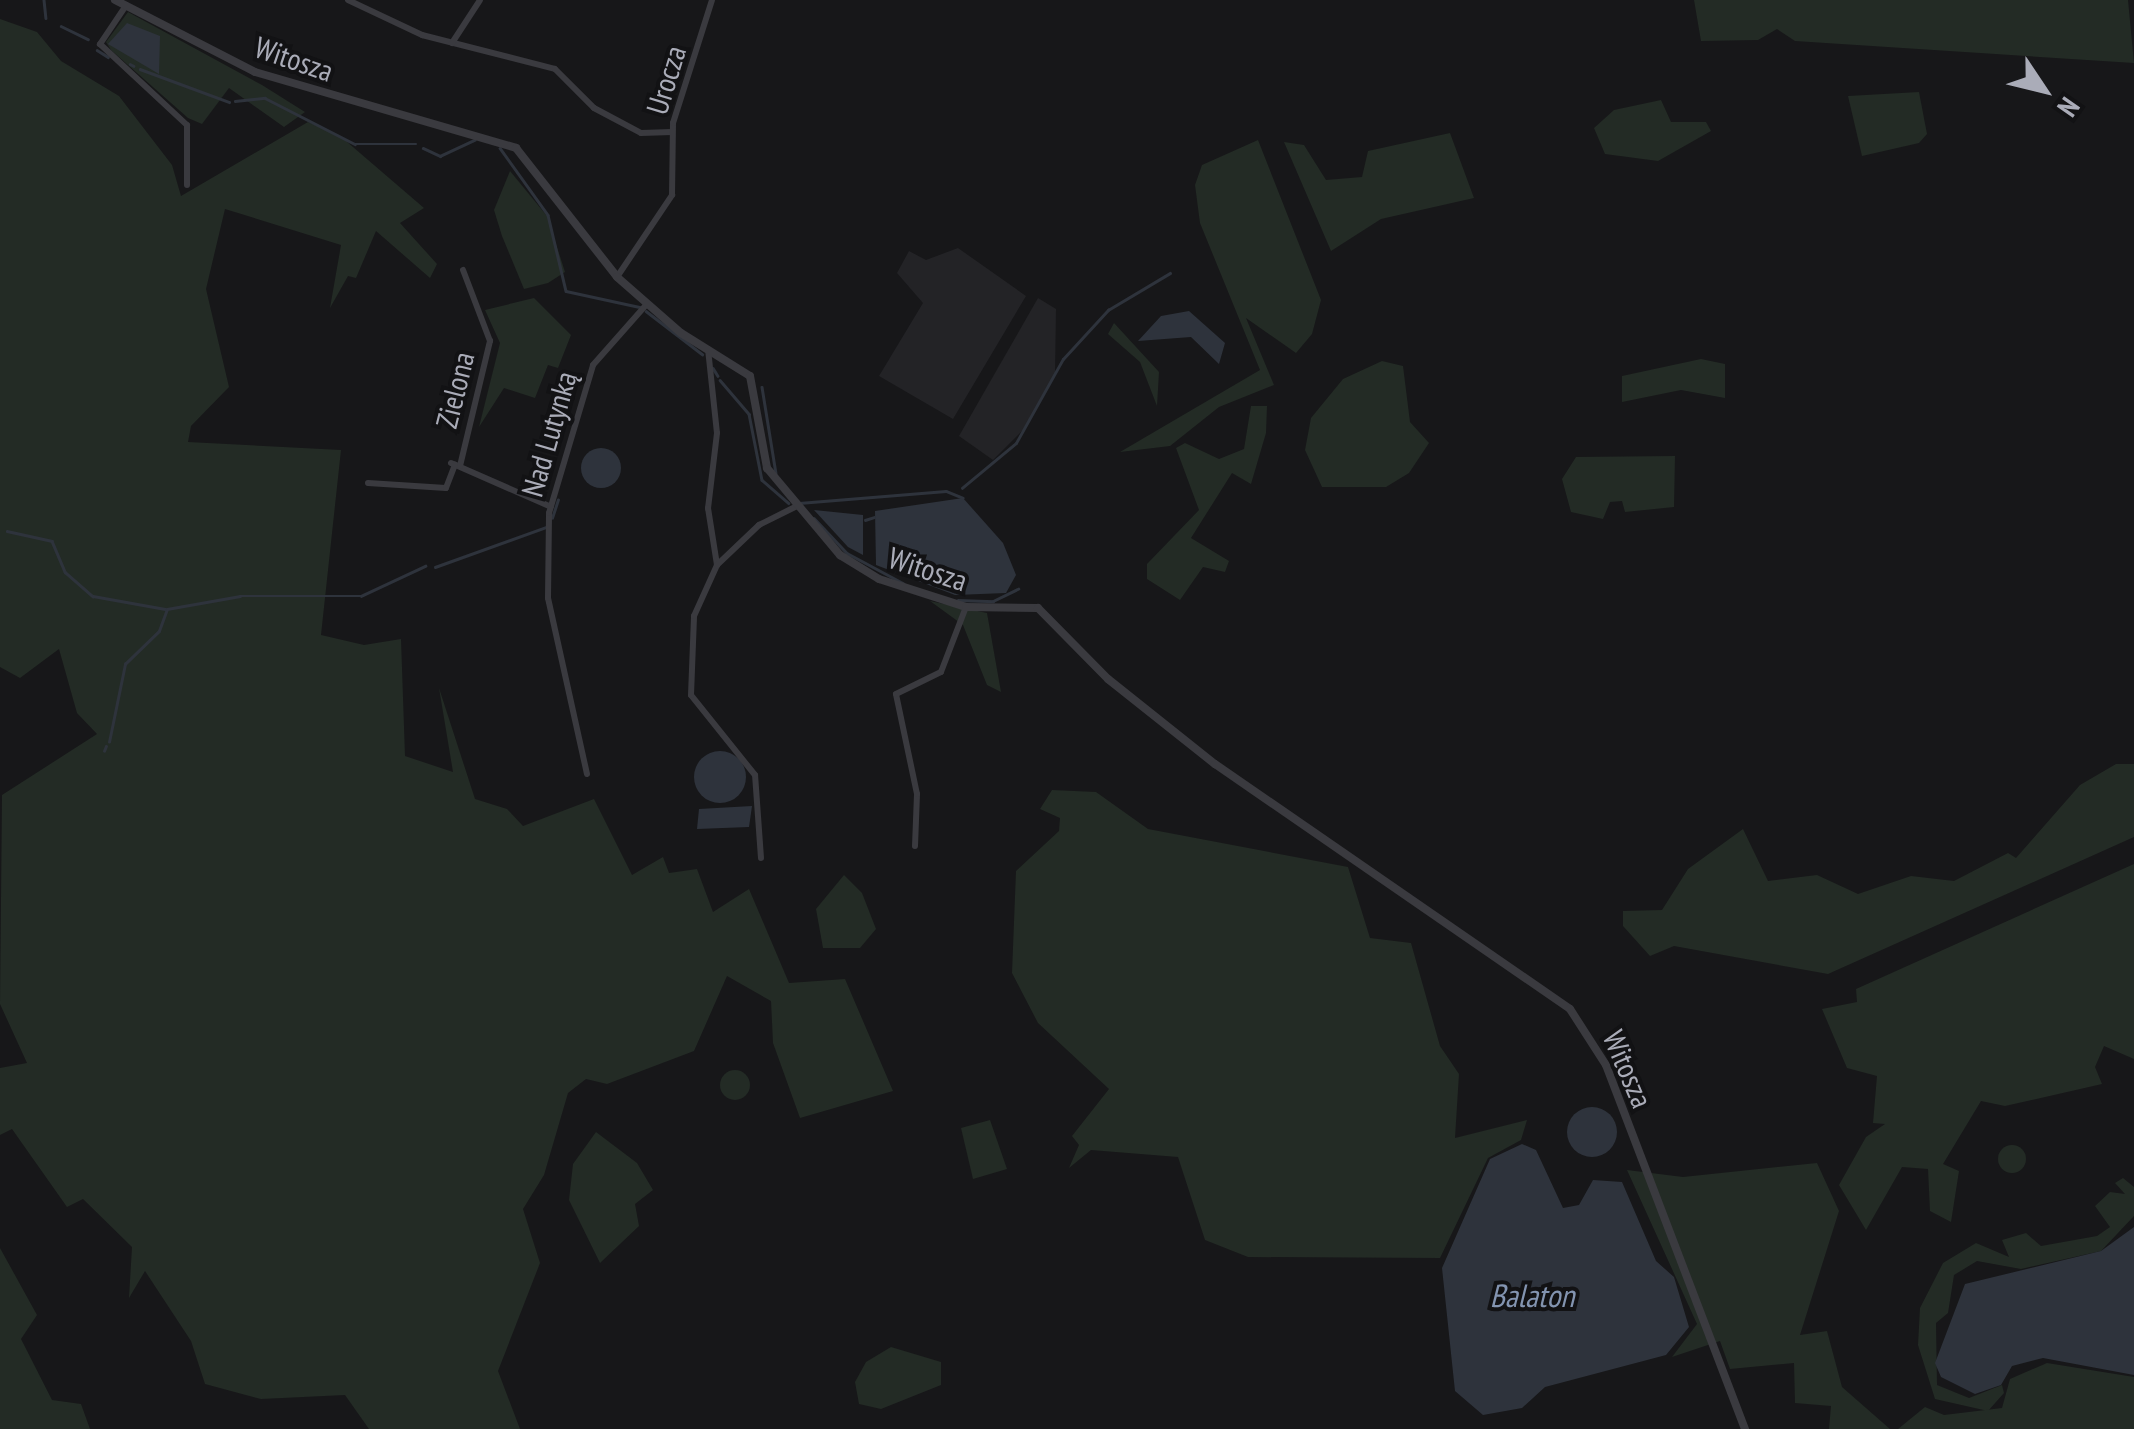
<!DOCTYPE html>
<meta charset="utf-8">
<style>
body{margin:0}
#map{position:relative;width:2134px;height:1429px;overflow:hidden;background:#171719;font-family:"PT Sans Narrow",sans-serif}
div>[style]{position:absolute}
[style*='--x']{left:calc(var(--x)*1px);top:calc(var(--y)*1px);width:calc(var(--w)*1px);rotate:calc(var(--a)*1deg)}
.built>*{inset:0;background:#232326}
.green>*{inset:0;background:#232b25}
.round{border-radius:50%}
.water>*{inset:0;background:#2e333c}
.stream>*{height:2.5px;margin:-1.25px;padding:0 1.25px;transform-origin:1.25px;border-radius:1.25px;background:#2e333c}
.minor>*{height:6px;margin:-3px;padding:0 3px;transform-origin:3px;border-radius:3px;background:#3a3a3f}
.tertiary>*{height:8px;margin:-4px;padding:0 4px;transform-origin:4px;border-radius:4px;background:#3a3a3f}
span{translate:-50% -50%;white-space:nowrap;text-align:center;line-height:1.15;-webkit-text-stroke:8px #121214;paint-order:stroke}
.street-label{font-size:30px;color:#aaacb8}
.water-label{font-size:32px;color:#8394b0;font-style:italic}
.north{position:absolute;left:1994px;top:40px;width:100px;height:100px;-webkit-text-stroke:8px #121214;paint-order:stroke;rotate:125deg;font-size:28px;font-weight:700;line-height:40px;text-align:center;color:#aaacb8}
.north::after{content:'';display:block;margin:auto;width:35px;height:45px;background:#aaacb8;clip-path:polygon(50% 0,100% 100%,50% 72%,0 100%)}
</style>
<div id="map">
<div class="built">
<div style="clip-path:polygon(958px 248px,1026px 296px,953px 419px,879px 376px,923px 303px,897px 273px,909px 251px,926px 260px)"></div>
<div style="clip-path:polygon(1038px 298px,1056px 309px,1055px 374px,1025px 428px,993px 460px,959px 436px)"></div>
</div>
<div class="green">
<div style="clip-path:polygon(1694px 0,2128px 0,2134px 63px,1795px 41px,1777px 29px,1758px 40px,1701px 41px)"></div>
<div style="clip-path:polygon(128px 12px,262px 85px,305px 112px,284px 127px,229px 88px,202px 124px,188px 118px,111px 50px,106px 42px)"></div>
<div style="clip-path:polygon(0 19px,37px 32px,61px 61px,119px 96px,172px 165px,181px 196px,308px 122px,339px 135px,424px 208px,400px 223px,437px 264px,430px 278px,376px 231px,356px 278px,348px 276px,330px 308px,341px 245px,225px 209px,206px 289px,229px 387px,191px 426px,188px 442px,341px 450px,321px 635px,364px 645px,401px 639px,405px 756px,453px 772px,439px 688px,475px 799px,507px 809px,523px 826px,594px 799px,632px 875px,663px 857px,669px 873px,697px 869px,713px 912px,749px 889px,789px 983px,845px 979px,893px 1091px,800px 1118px,773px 1043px,771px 1001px,727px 976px,694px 1051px,607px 1084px,586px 1079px,568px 1093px,544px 1175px,523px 1209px,540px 1263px,498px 1371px,520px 1429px,369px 1429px,345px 1395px,261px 1399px,205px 1384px,191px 1341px,145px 1271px,129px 1298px,132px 1247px,83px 1199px,67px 1207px,12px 1129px,0 1135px,0 1068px,27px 1063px,0 1004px,2px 795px,97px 734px,77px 713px,59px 649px,20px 678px,0 667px)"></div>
<div style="clip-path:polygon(1919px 92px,1927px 134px,1919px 143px,1862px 156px,1848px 96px)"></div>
<div style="clip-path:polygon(1661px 100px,1671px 122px,1706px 122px,1711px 131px,1658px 161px,1605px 154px,1594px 128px,1614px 110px)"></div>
<div style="clip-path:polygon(1450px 133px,1474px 198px,1381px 219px,1331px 251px,1284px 142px,1304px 145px,1326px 180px,1362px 177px,1368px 151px)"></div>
<div style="clip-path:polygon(1258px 140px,1321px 300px,1312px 334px,1296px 353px,1246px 318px,1274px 385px,1219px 407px,1170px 446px,1120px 452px,1260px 370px,1200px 223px,1195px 185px,1202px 165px)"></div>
<div style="clip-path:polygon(510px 171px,547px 216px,565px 272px,548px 283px,524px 289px,502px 236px,494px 210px)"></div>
<div style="clip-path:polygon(534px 298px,571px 335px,558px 368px,548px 365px,535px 398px,504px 388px,479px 427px,500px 343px,485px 310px)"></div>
<div style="clip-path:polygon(1114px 323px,1159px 372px,1157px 406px,1140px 362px,1108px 334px)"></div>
<div style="clip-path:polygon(1701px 359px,1725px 364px,1725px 398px,1681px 390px,1622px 402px,1622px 376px)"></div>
<div style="clip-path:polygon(1382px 361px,1403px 366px,1410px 422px,1429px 443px,1409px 473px,1386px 487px,1322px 487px,1305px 450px,1311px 418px,1343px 379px)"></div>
<div style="clip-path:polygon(1251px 406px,1267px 406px,1266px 433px,1251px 484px,1232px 473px,1191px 538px,1229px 561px,1225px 572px,1203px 567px,1180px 600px,1147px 579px,1147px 564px,1199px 510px,1176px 448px,1185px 443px,1219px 459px,1244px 449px)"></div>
<div style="clip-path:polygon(1675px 456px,1674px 507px,1625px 512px,1622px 501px,1610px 502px,1603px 519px,1571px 512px,1562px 479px,1576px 457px)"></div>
<div style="clip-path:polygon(930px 601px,987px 613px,1001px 692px,987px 685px,963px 625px)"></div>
<div style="clip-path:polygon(2116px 764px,2134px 764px,2134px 837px,1828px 974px,1674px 946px,1650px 956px,1623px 926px,1623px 911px,1662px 910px,1688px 869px,1743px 829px,1768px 881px,1817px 875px,1858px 894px,1911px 876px,1954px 881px,2008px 853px,2016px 858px,2080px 785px)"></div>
<div style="clip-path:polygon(1052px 790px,1096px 792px,1148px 829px,1348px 867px,1370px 938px,1411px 943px,1440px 1046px,1459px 1074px,1455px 1138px,1527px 1120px,1521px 1140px,1488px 1158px,1440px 1258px,1248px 1257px,1205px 1240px,1178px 1157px,1091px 1150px,1069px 1168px,1079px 1145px,1072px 1136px,1109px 1089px,1038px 1023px,1012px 973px,1016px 871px,1059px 831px,1060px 818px,1040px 809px)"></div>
<div style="clip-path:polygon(2134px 864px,2134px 1059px,2104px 1046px,2095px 1067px,2102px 1084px,2005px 1106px,1981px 1101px,1943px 1164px,1959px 1171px,1951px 1222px,1930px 1211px,1928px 1169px,1902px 1167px,1866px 1230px,1839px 1185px,1866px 1137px,1885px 1124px,1873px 1123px,1877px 1076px,1847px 1068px,1822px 1009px,1857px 1002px,1856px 989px)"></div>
<div style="clip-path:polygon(844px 875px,862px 893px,876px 929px,860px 948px,823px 948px,816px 909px)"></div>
<div class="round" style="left:720px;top:1070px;width:30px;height:30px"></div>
<div style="clip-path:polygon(990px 1120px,1007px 1169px,973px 1179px,961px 1128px)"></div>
<div style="clip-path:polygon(596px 1132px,637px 1163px,653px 1190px,635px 1204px,639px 1226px,600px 1263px,569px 1200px,573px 1164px)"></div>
<div class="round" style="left:1998px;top:1145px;width:28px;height:28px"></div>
<div style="clip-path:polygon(1817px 1163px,1839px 1211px,1800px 1335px,1827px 1331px,1842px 1387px,1890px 1429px,1829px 1429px,1831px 1406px,1795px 1403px,1794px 1363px,1730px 1369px,1720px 1341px,1672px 1357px,1697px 1324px,1627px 1170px,1683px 1177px)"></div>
<div style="clip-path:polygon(2123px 1178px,2134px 1187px,2134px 1216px,2101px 1251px,2021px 1269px,1977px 1261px,1954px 1275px,1948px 1313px,1936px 1323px,1937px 1385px,1969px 1398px,2002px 1385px,2004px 1393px,1988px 1411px,1935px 1399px,1918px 1345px,1920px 1308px,1943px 1263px,1976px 1243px,2009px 1257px,2002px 1240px,2026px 1233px,2041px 1246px,2097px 1236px,2110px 1227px,2095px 1206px,2110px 1192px,2125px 1194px,2115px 1183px)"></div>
<div style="clip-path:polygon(0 1248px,37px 1315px,21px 1339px,52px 1400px,81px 1404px,90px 1429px,0 1429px)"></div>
<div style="clip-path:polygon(891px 1347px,941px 1362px,941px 1385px,881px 1409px,859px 1404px,855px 1382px,866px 1362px)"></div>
<div style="clip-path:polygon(2047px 1363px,2134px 1377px,2134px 1429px,1898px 1429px,1925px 1407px,1944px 1415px,2002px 1408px,2010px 1379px)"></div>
</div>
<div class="water">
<div style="clip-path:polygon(127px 23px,160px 36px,159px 74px,108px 44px)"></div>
<div style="clip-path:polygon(1189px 311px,1225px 343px,1219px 364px,1191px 337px,1138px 341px,1161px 316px)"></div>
<div class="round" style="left:581px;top:448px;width:40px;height:40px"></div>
<div style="clip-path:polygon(963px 498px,1003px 543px,1016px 575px,1006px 593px,955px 595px,876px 565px,875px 511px)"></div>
<div style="clip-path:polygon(814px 510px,863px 515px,863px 555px,848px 547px)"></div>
<div class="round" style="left:694px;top:751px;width:52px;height:52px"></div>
<div style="clip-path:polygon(752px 806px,749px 827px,697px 829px,699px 809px)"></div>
<div class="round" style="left:1567px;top:1107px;width:50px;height:50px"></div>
<div style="clip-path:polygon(1522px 1144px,1536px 1150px,1563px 1208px,1579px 1205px,1593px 1180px,1622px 1182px,1656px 1261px,1674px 1277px,1689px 1327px,1666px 1355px,1545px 1387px,1522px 1408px,1483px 1415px,1455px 1391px,1442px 1268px,1490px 1159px)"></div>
<div style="clip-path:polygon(2134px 1227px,2134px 1375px,2043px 1358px,2012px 1366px,2001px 1385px,1975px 1394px,1941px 1377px,1935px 1363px,1965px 1284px,2101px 1251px)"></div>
</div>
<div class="stream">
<div style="--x:44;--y:0;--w:18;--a:84"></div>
<div style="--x:61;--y:26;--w:30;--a:26"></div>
<div style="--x:97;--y:50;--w:13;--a:32"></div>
<div style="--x:130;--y:64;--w:4;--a:27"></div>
<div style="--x:140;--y:69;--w:95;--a:20.3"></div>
<div style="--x:235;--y:101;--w:30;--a:-6"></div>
<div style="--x:265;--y:98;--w:101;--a:27.1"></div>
<div style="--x:355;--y:144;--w:61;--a:0"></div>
<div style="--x:423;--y:148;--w:19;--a:25"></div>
<div style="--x:440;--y:156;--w:38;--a:-25"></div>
<div style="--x:500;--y:148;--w:82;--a:54.4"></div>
<div style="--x:548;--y:215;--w:78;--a:76.7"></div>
<div style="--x:566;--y:291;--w:76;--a:12.2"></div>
<div style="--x:646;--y:311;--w:71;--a:37.5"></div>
<div style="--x:713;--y:368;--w:9;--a:58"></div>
<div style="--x:720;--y:380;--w:45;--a:49.5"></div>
<div style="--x:749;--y:414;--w:67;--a:78.9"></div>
<div style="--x:762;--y:480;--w:35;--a:41"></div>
<div style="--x:762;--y:387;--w:87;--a:80.8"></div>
<div style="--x:962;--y:488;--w:70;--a:-39.8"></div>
<div style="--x:1016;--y:443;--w:96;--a:-60.8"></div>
<div style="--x:1063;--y:359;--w:67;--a:-47.4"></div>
<div style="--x:1108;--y:310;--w:72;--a:-30.8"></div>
<div style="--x:799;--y:503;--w:147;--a:-4.7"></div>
<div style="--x:946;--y:491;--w:18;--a:22"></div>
<div style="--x:552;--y:518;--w:19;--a:-72"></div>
<div style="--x:814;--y:518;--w:48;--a:46.7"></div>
<div style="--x:847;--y:553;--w:64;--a:28.2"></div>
<div style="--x:865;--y:520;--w:9;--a:-18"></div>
<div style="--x:7;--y:531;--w:46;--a:12.5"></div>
<div style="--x:52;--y:541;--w:34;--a:67"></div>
<div style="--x:65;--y:572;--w:37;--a:41"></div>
<div style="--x:93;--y:596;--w:73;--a:10.2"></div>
<div style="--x:435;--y:567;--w:118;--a:-19.8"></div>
<div style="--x:958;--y:600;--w:35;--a:2"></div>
<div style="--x:993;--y:601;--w:28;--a:-26"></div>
<div style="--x:109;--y:742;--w:80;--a:-78.4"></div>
<div style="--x:125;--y:664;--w:47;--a:-44.1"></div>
<div style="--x:159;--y:631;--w:23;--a:-70"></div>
<div style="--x:167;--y:609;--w:74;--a:-10.1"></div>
<div style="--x:240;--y:596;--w:121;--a:0"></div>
<div style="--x:361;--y:596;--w:71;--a:-25.1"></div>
<div style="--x:104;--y:751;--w:5;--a:-68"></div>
</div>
<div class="minor">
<div style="--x:348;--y:0;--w:82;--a:25.3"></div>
<div style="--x:422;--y:35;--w:137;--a:14.3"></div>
<div style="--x:555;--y:69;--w:55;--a:45"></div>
<div style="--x:594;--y:108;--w:53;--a:28"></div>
<div style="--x:641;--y:133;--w:31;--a:-2"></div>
<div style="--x:125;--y:7;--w:45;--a:124"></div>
<div style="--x:100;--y:44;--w:119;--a:43"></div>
<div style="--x:187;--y:125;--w:60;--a:90"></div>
<div style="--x:452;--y:43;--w:51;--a:-56.9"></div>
<div style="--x:617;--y:277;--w:99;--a:-56.1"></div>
<div style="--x:672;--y:195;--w:72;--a:-89.2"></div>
<div style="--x:673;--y:123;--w:129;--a:-72.4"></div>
<div style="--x:708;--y:349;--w:84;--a:83.9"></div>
<div style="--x:717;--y:433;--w:76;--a:96.8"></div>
<div style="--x:708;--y:508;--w:58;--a:81"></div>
<div style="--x:451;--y:463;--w:109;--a:23.7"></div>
<div style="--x:460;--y:466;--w:129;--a:-76.5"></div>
<div style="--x:490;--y:341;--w:76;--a:-110.8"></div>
<div style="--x:368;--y:483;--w:78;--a:3.7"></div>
<div style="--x:446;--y:488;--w:25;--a:-69"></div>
<div style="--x:587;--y:774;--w:180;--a:-102.5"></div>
<div style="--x:548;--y:598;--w:85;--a:-89.3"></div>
<div style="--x:549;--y:513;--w:154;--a:-73.4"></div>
<div style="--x:593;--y:365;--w:81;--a:-48.5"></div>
<div style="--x:915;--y:846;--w:52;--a:-87.8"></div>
<div style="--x:917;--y:794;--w:102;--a:-101.9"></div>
<div style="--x:896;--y:694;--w:50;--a:-26.1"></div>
<div style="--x:941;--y:672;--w:70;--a:-69"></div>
<div style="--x:761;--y:858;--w:83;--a:-94.1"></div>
<div style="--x:755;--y:775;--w:102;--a:-128.7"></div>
<div style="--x:691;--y:695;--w:79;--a:-87.8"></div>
<div style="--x:694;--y:616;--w:56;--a:-65.7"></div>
<div style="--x:717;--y:565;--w:58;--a:-43.6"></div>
<div style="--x:759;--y:525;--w:42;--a:-26.6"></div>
</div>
<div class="tertiary">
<div style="--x:115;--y:0;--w:157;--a:27.2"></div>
<div style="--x:255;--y:72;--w:272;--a:16.2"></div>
<div style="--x:516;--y:148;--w:164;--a:51.9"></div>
<div style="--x:617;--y:277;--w:85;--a:41.2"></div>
<div style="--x:681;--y:333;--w:81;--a:31.9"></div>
<div style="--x:750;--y:376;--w:94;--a:79.5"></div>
<div style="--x:767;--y:468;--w:114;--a:50"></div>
<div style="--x:840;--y:555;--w:46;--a:31.6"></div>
<div style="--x:879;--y:579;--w:91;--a:17.8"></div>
<div style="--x:966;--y:607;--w:72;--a:0.8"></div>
<div style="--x:1038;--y:608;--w:100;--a:45.4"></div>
<div style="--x:1108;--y:679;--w:137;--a:38.5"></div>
<div style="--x:1215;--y:764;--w:431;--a:34.6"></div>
<div style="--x:1570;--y:1009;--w:67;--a:57.3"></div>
<div style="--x:1606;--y:1065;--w:390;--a:69.1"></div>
</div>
<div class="street-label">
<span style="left:294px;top:59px;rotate:19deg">Witosza</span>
<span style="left:666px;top:80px;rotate:-73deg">Urocza</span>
<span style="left:455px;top:390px;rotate:-76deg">Zielona</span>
<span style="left:549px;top:434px;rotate:-74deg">Nad Lutynką</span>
<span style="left:928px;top:569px;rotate:18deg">Witosza</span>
<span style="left:1628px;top:1069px;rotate:67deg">Witosza</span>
</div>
<div class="water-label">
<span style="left:1532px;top:1295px">Balaton</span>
</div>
<div class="north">N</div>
</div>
